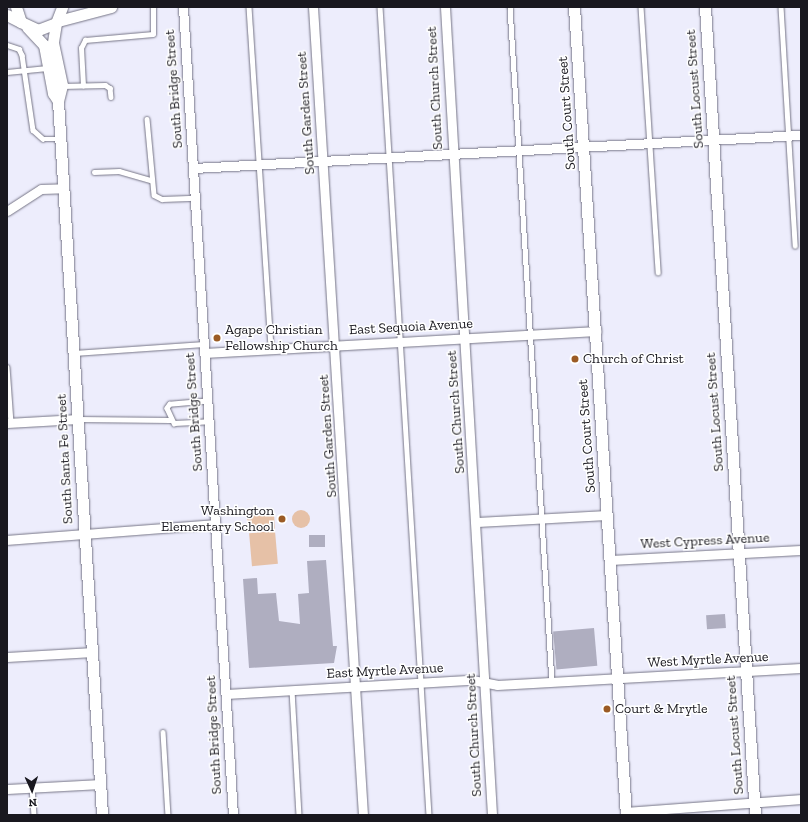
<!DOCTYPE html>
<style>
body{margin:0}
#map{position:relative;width:808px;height:822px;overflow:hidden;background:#ededfc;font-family:"Zilla Slab",serif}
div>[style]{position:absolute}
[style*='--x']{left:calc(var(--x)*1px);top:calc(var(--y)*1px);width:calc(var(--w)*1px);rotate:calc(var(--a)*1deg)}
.green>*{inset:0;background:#e6c1a7;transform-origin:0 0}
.round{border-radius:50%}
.building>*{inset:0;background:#afaec0;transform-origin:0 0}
.roads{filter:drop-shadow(0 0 1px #767586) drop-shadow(0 0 1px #767586)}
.service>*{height:4.5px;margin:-2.25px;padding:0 2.25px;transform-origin:2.25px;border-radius:2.25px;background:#fff}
.minor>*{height:9px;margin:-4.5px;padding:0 4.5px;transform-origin:4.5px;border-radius:4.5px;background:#fff}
.tertiary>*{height:11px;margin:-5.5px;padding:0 5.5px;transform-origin:5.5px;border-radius:5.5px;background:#fff}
.dots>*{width:11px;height:11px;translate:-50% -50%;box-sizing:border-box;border:2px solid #fff;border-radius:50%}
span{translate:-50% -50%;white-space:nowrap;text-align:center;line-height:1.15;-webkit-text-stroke:3px #fff;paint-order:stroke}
.street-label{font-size:14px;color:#19181f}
.poi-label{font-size:14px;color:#19181f}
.left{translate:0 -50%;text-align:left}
.right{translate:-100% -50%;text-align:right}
.frame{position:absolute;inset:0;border:8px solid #19181f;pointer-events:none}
.north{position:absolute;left:12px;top:770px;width:40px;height:40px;-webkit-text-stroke:3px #fff;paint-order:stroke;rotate:177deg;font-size:11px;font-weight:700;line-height:16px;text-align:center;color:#19181f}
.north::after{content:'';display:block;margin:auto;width:14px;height:18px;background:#19181f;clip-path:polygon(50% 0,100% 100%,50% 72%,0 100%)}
</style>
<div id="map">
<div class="green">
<div class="round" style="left:292px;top:510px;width:18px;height:18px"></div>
<div style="left:274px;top:513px;width:17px;height:27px;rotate:87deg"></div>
<div style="left:275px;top:531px;width:33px;height:26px;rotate:85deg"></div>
</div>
<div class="building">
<div style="left:309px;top:535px;width:16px;height:12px"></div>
<div style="clip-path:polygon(326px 560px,333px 646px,337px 646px,334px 663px,249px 668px,243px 579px,257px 578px,258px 594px,276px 593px,279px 621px,300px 624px,298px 594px,309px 593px,307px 561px)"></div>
<div style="left:725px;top:614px;width:14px;height:19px;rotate:86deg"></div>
<div style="left:594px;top:628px;width:38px;height:41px;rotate:85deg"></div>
</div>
<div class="roads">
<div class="service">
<div style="--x:249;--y:7;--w:343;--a:86.3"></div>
<div style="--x:380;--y:7;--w:809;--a:86.53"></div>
<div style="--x:510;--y:7;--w:676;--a:86.44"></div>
<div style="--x:641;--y:7;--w:266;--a:86.3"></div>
<div style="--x:781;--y:7;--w:239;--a:86.6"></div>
<div style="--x:7;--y:45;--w:13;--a:18"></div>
<div style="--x:19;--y:49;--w:7;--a:63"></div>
<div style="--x:22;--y:55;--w:76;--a:81.7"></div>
<div style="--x:33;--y:130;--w:13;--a:42"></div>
<div style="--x:43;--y:139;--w:16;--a:0"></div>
<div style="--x:7;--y:72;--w:40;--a:-5.7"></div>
<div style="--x:62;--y:86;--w:43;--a:-1.3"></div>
<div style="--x:105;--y:85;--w:6;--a:31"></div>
<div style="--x:110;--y:88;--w:9;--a:84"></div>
<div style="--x:83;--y:86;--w:38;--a:-93"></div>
<div style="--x:81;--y:48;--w:9;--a:-63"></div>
<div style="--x:85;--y:40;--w:68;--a:-5"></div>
<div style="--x:153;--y:34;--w:27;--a:-90"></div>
<div style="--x:147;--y:119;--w:76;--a:84.7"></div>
<div style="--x:154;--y:195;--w:9;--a:27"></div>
<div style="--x:162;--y:199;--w:33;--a:-2"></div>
<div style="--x:94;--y:172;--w:25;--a:-2"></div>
<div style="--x:119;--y:171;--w:33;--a:16"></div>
<div style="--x:74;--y:353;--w:130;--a:-4"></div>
<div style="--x:7;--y:367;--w:56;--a:85.9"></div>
<div style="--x:207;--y:401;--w:37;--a:175"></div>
<div style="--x:170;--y:404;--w:5;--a:127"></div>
<div style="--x:167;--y:408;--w:17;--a:65"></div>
<div style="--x:174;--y:423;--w:35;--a:-3"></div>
<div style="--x:78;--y:419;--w:92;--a:0.6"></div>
<div style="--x:292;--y:690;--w:125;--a:86.8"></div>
<div style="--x:163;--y:732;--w:83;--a:86.6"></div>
<div style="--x:32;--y:787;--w:28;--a:86"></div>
</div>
<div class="minor">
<div style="--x:183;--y:7;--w:810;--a:86.46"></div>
<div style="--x:313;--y:7;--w:810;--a:86.46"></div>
<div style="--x:445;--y:7;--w:809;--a:86.67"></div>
<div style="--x:193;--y:168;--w:609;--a:-3.11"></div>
<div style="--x:7;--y:211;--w:40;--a:-32.9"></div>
<div style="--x:41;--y:189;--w:23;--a:-2"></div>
<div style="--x:204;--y:353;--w:393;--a:-3.2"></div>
<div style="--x:7;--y:423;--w:71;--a:-3.2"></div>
<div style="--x:477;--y:522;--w:130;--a:-3.1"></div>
<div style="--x:7;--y:540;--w:209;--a:-4.4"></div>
<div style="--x:610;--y:560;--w:191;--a:-3"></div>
<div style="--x:7;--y:657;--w:86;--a:-3.3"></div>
<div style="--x:226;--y:694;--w:246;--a:-3.3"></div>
<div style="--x:472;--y:680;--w:25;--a:11"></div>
<div style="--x:497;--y:685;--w:304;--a:-3.2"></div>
<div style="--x:7;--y:789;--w:94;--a:-3"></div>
<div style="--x:626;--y:812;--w:175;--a:-4.2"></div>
</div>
<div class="tertiary">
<div style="--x:16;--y:7;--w:16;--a:72"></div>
<div style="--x:21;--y:22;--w:19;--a:25"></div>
<div style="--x:38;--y:30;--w:19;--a:-21"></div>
<div style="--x:56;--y:23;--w:17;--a:-69"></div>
<div style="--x:574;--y:7;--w:810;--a:86.32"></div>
<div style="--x:705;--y:7;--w:810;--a:86.46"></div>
<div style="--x:7;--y:15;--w:16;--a:27"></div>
<div style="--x:58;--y:21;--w:55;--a:-14.8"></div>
<div style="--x:56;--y:23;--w:20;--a:99"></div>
<div style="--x:53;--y:43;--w:43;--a:77.9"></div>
<div style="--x:62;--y:85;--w:16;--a:104"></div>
<div style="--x:58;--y:101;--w:715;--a:86.47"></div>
<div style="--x:27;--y:27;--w:25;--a:47"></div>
<div style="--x:44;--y:45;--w:49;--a:79.4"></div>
<div style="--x:53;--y:93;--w:9;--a:58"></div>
</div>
</div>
<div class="dots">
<div style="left:217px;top:338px;background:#9b5b25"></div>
<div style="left:575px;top:359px;background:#9b5b25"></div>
<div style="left:282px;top:519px;background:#9b5b25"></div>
<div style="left:607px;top:709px;background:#9b5b25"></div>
</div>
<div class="street-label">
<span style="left:435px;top:88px;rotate:-93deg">South Church Street</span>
<span style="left:174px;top:89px;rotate:-94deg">South Bridge Street</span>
<span style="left:695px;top:89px;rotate:-94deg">South Locust Street</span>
<span style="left:306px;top:113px;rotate:-94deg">South Garden Street</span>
<span style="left:567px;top:113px;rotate:-94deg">South Court Street</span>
<span style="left:411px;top:327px;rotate:-3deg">East Sequoia Avenue</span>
<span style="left:194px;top:412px;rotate:-94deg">South Bridge Street</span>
<span style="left:456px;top:412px;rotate:-94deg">South Church Street</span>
<span style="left:715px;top:412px;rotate:-94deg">South Locust Street</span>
<span style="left:328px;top:436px;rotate:-94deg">South Garden Street</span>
<span style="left:587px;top:436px;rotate:-94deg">South Court Street</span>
<span style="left:65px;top:459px;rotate:-93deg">South Santa Fe Street</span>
<span style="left:705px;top:541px;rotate:-3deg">West Cypress Avenue</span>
<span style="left:708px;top:660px;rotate:-3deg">West Myrtle Avenue</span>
<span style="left:385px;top:671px;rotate:-3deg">East Myrtle Avenue</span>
<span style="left:214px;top:735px;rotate:-93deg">South Bridge Street</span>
<span style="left:474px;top:735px;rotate:-93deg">South Church Street</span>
<span style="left:735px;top:735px;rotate:-94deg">South Locust Street</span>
</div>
<div class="poi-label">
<span class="left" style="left:225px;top:338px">Agape Christian<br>Fellowship Church</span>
<span class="left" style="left:583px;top:359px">Church of Christ</span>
<span class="right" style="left:274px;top:519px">Washington<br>Elementary School</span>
<span class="left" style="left:615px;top:709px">Court &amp; Mrytle</span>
</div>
<div class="frame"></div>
<div class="north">N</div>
</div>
